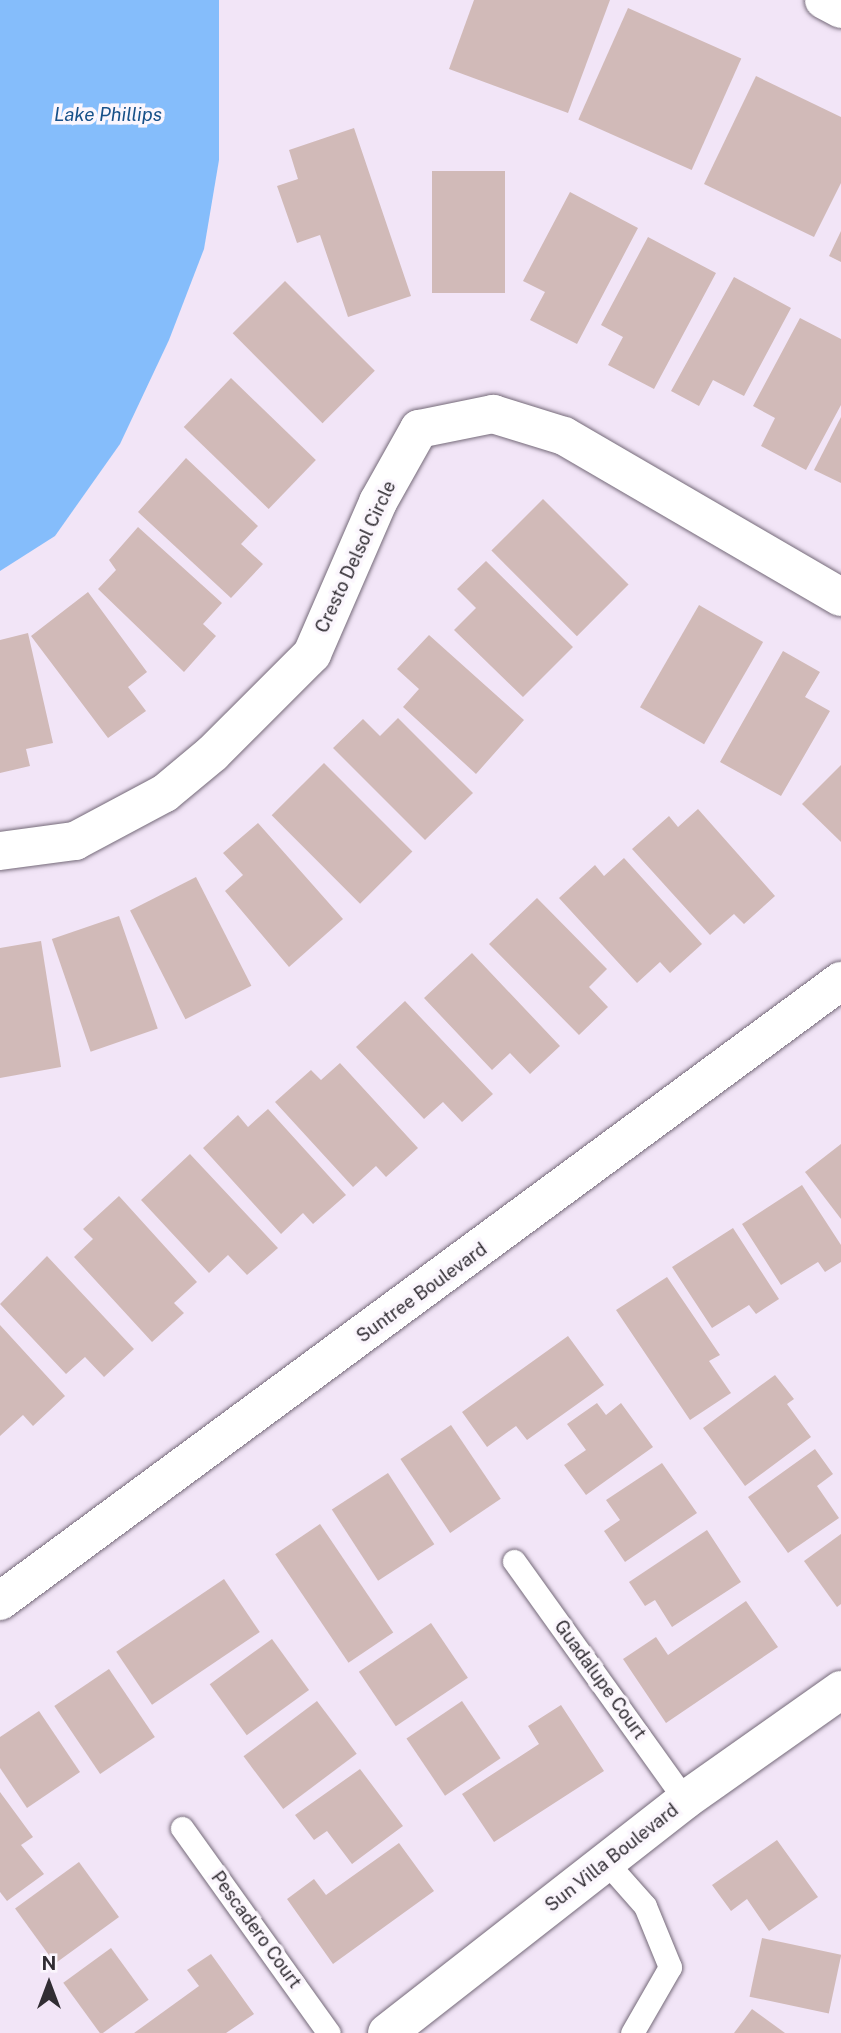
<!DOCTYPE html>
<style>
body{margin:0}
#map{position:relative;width:841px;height:2033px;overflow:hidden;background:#f2e5f7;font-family:"Public Sans",sans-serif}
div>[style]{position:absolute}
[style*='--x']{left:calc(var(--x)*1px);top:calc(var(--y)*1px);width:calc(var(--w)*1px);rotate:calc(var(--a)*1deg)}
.water>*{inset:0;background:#85bdfb}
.building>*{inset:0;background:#d1bab8;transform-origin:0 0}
.roads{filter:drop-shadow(0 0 2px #756a79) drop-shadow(0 0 2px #756a79)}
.service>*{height:23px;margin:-11.5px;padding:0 11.5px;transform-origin:11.5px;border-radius:11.5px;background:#fff}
.minor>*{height:38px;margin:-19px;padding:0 19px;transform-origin:19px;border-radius:19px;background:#fff}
.tertiary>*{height:38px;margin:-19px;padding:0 19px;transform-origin:19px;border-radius:19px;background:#fff}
span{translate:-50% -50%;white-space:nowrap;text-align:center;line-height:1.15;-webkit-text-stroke:7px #fbf6fd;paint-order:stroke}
.street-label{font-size:18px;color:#312d33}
.water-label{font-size:19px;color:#185189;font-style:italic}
.north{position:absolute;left:14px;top:1949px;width:70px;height:70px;-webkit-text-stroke:5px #fbf6fd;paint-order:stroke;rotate:0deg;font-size:19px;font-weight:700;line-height:28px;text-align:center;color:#312d33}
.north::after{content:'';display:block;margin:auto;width:24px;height:32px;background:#312d33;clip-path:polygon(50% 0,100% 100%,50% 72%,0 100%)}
</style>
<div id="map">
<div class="water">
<div style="clip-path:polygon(0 0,219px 0,219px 160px,204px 249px,169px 340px,120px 444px,55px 536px,0 571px)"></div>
</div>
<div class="building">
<div style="clip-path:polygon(474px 0,610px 0,568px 113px,449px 69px)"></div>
<div style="left:628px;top:8px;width:124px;height:122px;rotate:24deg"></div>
<div style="clip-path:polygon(756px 76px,841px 117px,841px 183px,814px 237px,704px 184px)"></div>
<div style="clip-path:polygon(354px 128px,411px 296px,348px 317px,320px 235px,297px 243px,277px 186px,298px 179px,289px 150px)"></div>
<div style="left:432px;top:171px;width:73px;height:122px"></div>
<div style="clip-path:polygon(570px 192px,638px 228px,577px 344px,530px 320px,545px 292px,523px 281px)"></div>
<div style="clip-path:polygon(841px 231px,841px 262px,829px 256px)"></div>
<div style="clip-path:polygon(648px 237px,716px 273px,654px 389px,608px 365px,623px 337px,601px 325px)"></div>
<div style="clip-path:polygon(734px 277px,791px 308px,744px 396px,713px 380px,699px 406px,671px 391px)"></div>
<div style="left:285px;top:281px;width:127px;height:74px;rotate:45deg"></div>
<div style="clip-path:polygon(800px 318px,841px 339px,841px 405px,806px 470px,761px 446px,775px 418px,753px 406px)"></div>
<div style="left:231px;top:378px;width:118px;height:68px;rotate:44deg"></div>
<div style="clip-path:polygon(841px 417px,841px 483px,814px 470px)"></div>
<div style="clip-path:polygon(186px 458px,258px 526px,241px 544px,263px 564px,231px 598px,138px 512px)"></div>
<div style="left:543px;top:499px;width:121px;height:73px;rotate:45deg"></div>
<div style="clip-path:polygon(138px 527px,222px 603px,203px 624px,216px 636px,184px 672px,98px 589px,116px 570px,109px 560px)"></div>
<div style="clip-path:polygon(486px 561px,573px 647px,523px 697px,454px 630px,476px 608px,457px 589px)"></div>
<div style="clip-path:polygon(88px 592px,147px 672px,128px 687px,146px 711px,108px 738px,31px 636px)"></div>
<div style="left:699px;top:605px;width:74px;height:118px;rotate:30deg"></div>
<div style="clip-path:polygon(28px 633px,53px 743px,26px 749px,30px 766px,0 773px,0 640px)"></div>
<div style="clip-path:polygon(429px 635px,524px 720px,476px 774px,403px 707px,419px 689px,397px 669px)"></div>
<div style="clip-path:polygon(783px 651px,820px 672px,805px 697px,830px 711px,781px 796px,720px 762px)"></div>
<div style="clip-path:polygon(398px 718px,473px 793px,425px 840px,333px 748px,363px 719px,380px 736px)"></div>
<div style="left:324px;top:763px;width:125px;height:74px;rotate:45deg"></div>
<div style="clip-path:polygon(841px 765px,841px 842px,802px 804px)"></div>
<div style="clip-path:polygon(698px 809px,775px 896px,744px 924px,734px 914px,710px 935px,632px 849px,669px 816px,678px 827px)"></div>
<div style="clip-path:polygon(258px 823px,343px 919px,289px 967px,225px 891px,243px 875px,223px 853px)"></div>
<div style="clip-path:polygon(624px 858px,702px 944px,670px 973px,660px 962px,637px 983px,559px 898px,595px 865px,604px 876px)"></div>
<div style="left:196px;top:877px;width:122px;height:74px;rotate:63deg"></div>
<div style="clip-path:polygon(537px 898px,607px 969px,589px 987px,608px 1007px,579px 1035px,489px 944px)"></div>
<div style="left:119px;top:916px;width:119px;height:71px;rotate:71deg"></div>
<div style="clip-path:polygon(41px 941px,61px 1067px,0 1078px,0 948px)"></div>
<div style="clip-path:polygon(472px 953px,560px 1046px,530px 1074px,510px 1053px,492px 1070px,424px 998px)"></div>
<div style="clip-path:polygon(405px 1001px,493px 1094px,462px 1122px,443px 1102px,424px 1119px,356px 1047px)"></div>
<div style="clip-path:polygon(340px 1063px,418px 1148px,386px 1177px,376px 1166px,353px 1187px,275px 1102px,311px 1070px,321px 1080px)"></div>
<div style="clip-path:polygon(268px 1109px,346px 1195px,313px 1224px,303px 1213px,281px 1234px,203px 1148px,238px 1115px,248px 1127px)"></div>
<div style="clip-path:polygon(841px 1144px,841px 1219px,805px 1172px)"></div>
<div style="clip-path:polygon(190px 1154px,278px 1248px,247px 1275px,228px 1255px,209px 1273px,141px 1200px)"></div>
<div style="clip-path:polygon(802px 1185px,841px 1245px,841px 1262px,825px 1272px,818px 1262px,781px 1285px,742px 1224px)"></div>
<div style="clip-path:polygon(119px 1196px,197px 1282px,174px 1303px,184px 1313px,152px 1342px,74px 1257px,93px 1239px,83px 1229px)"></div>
<div style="clip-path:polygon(733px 1228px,779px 1299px,756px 1314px,749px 1305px,712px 1328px,672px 1267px)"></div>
<div style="clip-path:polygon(47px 1256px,134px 1349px,104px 1377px,85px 1357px,66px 1374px,0 1304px)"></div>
<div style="clip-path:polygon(667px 1277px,720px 1355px,709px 1361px,731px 1393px,690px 1420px,616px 1310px)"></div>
<div style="clip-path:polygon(0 1325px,65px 1396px,33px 1426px,23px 1415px,0 1436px)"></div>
<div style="clip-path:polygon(568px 1336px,604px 1385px,527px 1440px,516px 1426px,487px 1447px,462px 1412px)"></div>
<div style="clip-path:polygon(775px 1375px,794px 1399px,787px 1404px,811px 1437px,745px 1486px,703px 1428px)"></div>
<div style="clip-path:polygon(597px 1403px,606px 1415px,621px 1403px,653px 1447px,586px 1495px,564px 1465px,586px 1450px,567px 1424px)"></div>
<div style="left:451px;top:1425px;width:89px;height:61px;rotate:56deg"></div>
<div style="clip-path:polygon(815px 1449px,833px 1474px,817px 1486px,839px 1518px,788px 1553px,748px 1497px)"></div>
<div style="clip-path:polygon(662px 1463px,697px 1513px,625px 1562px,604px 1531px,620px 1520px,606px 1500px)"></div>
<div style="left:388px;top:1473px;width:85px;height:67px;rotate:57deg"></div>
<div style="left:320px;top:1524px;width:131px;height:54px;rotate:56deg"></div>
<div style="clip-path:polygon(707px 1530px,741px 1582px,672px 1627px,655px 1600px,645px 1606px,629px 1582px)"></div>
<div style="clip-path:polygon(841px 1534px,841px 1604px,837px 1607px,804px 1561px)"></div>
<div style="left:224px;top:1579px;width:64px;height:130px;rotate:56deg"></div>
<div style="clip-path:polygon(746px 1601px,778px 1647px,666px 1723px,623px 1659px,656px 1637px,668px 1655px)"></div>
<div style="left:431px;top:1623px;width:66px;height:87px;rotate:56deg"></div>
<div style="left:272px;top:1639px;width:63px;height:77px;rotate:54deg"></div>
<div style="left:109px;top:1669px;width:82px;height:66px;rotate:56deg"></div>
<div style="left:317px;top:1701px;width:66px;height:92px;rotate:53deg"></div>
<div style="left:462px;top:1701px;width:69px;height:67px;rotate:56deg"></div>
<div style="clip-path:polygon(561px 1705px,604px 1771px,494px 1842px,462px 1794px,539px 1744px,528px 1726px)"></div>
<div style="clip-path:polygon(39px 1711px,80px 1772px,27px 1808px,0 1768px,0 1737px)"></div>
<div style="clip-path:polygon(360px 1769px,403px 1826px,352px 1864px,327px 1831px,314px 1840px,295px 1815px)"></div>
<div style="clip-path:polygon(0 1792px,33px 1837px,21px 1845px,44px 1874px,7px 1901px,0 1892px)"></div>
<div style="clip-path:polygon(777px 1840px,818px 1897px,769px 1931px,747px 1899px,731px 1911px,712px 1885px)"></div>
<div style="clip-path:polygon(399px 1843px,434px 1891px,333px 1964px,287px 1899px,314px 1879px,326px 1895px)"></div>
<div style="left:79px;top:1862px;width:68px;height:79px;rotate:54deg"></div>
<div style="left:762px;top:1938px;width:81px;height:60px;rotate:12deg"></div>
<div style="left:111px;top:1948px;width:64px;height:59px;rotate:54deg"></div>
<div style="clip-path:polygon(211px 1954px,254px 2014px,226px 2033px,134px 2033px,199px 1986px,187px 1970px)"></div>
<div style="clip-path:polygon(752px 2009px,785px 2033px,734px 2033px)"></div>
</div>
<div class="roads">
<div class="service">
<div style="--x:514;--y:1561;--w:294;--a:54.4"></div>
<div style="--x:182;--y:1828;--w:252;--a:54.4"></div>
<div style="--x:607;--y:1863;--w:57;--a:48.5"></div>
<div style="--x:645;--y:1906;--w:66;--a:67.7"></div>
<div style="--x:670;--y:1967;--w:76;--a:119.9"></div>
</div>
<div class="minor">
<div style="--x:824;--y:0;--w:19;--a:28"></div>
<div style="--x:0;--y:851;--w:76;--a:-7.6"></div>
<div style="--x:75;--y:841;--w:102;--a:-28.1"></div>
<div style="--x:165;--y:793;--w:62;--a:-39.8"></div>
<div style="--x:213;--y:753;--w:140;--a:-45"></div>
<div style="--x:312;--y:654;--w:166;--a:-66.5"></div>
<div style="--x:378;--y:502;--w:84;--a:-60.7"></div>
<div style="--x:419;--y:429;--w:76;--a:-11.5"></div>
<div style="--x:493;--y:414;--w:74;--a:17.2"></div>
<div style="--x:564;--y:436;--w:320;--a:30.2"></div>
<div style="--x:387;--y:2033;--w:378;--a:-38"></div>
<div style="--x:685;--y:1800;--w:191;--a:-35.2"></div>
</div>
<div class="tertiary">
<div style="--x:0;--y:1601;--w:1045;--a:-36.4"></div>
</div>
</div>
<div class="street-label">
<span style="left:356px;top:557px;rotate:-65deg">Cresto Delsol Circle</span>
<span style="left:422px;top:1293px;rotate:-36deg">Suntree Boulevard</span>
<span style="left:600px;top:1680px;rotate:54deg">Guadalupe Court</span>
<span style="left:612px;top:1858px;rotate:-38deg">Sun Villa Boulevard</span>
<span style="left:256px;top:1930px;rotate:54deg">Pescadero Court</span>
</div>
<div class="water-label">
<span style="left:108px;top:115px">Lake Phillips</span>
</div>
<div class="north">N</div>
</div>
